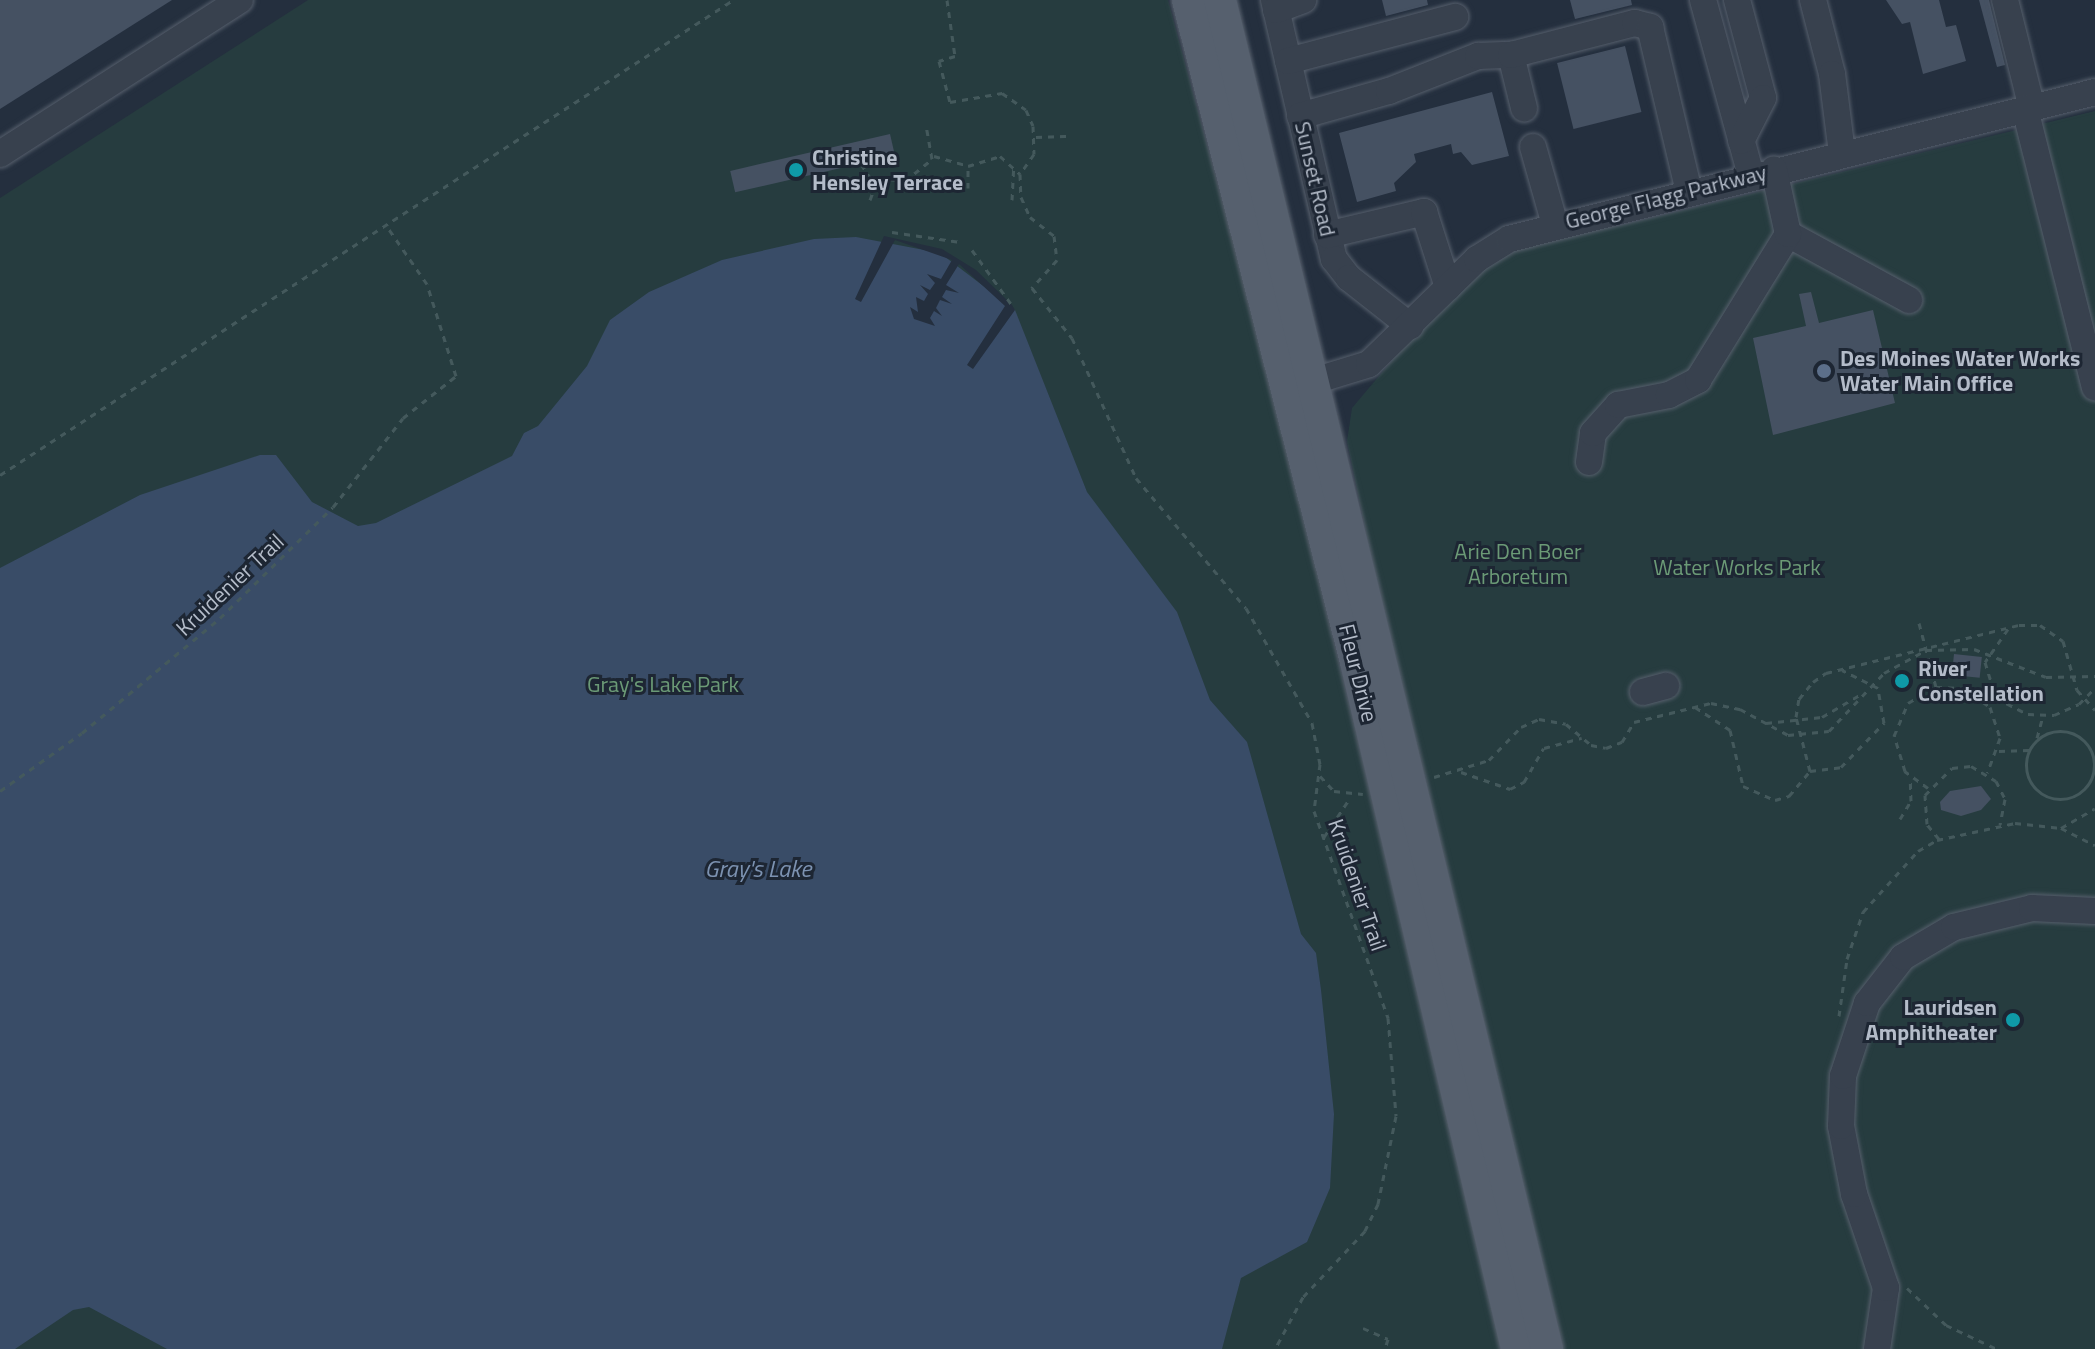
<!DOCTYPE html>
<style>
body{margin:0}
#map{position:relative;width:2095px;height:1349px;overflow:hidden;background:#242f3e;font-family:"Titillium Web",sans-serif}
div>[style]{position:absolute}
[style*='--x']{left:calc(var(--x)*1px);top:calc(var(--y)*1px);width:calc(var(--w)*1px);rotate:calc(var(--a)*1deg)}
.green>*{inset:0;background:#263c3f}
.water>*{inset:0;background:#394c67}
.pier>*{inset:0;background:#242f3e}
.building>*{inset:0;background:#455162;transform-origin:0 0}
.path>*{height:3px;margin-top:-1.5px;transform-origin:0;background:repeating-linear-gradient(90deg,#44595c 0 6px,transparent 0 12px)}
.path>.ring{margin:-1.5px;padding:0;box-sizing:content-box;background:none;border:3px solid #44595c;border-radius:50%}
.roads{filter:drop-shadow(0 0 2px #565f6c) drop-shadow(0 0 2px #565f6c)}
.minor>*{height:26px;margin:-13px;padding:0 13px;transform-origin:13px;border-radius:13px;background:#38414e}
.major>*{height:32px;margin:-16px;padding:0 16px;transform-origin:16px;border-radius:16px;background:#56606e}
.dots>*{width:22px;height:22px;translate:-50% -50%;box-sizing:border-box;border:4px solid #1d2633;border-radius:50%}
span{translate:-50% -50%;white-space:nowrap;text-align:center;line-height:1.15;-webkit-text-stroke:6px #1d2633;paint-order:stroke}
.poi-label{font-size:22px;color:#b4bcc9;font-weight:700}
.left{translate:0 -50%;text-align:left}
.right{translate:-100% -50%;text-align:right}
.street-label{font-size:22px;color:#b4bcc9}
.park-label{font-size:22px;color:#6b9a76}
.water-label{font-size:24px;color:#7c92b1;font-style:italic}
</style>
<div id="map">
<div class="green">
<div style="clip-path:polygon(308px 0,1168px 0,1266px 362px,1506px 1349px,0 1349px,0 198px)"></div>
<div style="clip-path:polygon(2095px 111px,2095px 1349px,1558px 1349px,1370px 553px,1347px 441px,1352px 408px,1450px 292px,1521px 242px,1617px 226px)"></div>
</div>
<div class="water">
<div style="clip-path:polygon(856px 237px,940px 253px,1015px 310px,1087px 492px,1177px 612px,1210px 700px,1247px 742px,1301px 934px,1316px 953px,1321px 990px,1334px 1114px,1330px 1188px,1307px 1242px,1241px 1278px,1222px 1349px,167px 1349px,89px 1307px,73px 1310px,15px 1349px,0 1349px,0 568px,140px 495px,260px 455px,276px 455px,312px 502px,358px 526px,376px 523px,512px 456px,524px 433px,538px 426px,587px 366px,610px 320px,649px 292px,722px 260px,814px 239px)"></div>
</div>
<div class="pier">
<div style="clip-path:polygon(884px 236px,942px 249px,976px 270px,1012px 305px,1015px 310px,973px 369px,967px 365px,1005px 306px,959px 264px,946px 285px,959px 293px,946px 290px,942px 297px,952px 304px,940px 300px,936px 308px,942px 316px,934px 311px,930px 318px,935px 326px,914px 319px,910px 307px,918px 312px,916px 297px,924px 301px,928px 294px,920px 285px,930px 290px,935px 283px,927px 274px,941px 279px,952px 260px,895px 240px,861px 302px,855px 299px)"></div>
</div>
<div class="building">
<div style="clip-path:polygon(0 0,172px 0,0 109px)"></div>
<div style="clip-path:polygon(1382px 0,1427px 0,1428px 5px,1386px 16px)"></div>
<div style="clip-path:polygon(1570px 0,1631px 0,1632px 5px,1575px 19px)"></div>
<div style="clip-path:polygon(1886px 0,1939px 0,1946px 27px,1956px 25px,1966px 61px,1923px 74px,1910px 22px,1902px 24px)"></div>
<div style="clip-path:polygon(1979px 0,1989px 0,2005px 65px,1997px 67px)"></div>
<div style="left:1625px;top:46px;width:68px;height:70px;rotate:76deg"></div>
<div style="clip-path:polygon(1492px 92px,1509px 156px,1472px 165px,1461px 152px,1453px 154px,1451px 144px,1414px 154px,1416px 162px,1394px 183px,1396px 191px,1357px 202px,1339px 133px)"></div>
<div style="left:890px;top:134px;width:22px;height:164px;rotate:77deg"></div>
<div style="clip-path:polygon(1811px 292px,1819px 323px,1873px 310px,1895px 403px,1773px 435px,1753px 338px,1806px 326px,1799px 294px)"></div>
<div style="left:1954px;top:654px;width:28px;height:21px;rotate:6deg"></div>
<div style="clip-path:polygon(1981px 786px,1991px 799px,1981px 810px,1961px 816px,1941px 810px,1940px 802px,1950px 791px)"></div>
</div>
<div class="path">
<div style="--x:947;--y:0;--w:57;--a:81.9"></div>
<div style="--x:955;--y:56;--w:17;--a:163"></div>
<div style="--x:939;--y:61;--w:42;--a:75"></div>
<div style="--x:950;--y:102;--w:53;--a:-9.8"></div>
<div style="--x:1002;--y:93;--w:29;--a:35"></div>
<div style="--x:1026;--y:110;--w:17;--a:66"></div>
<div style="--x:1033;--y:126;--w:28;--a:88"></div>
<div style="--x:1034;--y:154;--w:24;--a:125"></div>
<div style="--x:1020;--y:174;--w:23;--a:88"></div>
<div style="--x:1021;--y:197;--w:22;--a:66"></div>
<div style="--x:1030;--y:217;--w:31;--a:38"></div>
<div style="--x:1054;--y:236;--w:24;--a:83"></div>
<div style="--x:1057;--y:260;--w:38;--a:132"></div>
<div style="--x:1032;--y:288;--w:64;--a:51.3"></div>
<div style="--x:1072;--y:338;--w:154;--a:65.4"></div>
<div style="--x:1136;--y:478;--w:170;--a:49.8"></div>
<div style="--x:1246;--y:608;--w:133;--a:60.1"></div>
<div style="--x:1312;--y:723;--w:42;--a:79"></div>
<div style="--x:1320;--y:764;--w:47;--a:97.3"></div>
<div style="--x:1314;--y:811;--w:220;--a:70.3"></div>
<div style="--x:1388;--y:1018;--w:98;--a:85.3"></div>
<div style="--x:1396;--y:1116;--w:90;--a:101.6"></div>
<div style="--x:1378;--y:1204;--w:30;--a:116"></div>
<div style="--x:1365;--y:1231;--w:91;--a:133.2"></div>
<div style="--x:1303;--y:1297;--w:59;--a:118.3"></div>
<div style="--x:1036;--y:137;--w:36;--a:-2"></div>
<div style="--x:934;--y:156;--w:35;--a:16"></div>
<div style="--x:968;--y:166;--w:34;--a:-17"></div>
<div style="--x:1000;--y:156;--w:27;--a:42"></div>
<div style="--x:861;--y:164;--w:22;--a:56"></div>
<div style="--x:968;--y:188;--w:22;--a:-90"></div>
<div style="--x:870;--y:200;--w:23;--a:-70"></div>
<div style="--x:878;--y:178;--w:27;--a:6"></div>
<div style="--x:905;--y:181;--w:35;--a:-39"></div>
<div style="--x:932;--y:159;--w:35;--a:-100"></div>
<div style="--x:1012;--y:200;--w:35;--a:-87"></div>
<div style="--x:892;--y:232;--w:69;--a:8.4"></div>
<div style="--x:972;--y:250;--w:68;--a:54"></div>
<div style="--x:0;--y:475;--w:873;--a:-32.94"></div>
<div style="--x:1919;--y:623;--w:66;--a:75.1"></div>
<div style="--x:2019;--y:625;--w:21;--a:0"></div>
<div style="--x:2040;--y:625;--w:28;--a:35"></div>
<div style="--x:2063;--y:641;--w:51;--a:74.1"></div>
<div style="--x:2077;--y:690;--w:27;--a:48"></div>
<div style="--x:2008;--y:629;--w:40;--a:124.9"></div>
<div style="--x:1985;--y:662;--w:38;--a:73"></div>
<div style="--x:1996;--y:698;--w:36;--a:27"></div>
<div style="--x:2028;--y:714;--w:26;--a:2"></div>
<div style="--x:2054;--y:715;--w:27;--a:-24"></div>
<div style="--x:2079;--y:704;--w:23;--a:-45"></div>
<div style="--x:1695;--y:707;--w:42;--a:33.3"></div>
<div style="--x:1730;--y:730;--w:57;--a:76.9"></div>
<div style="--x:1743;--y:786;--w:35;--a:24"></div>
<div style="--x:1775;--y:800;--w:15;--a:-16"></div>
<div style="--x:1789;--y:796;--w:33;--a:-50"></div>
<div style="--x:1810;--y:771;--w:56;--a:-104.5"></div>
<div style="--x:1796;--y:717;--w:18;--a:-81"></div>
<div style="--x:1799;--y:699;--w:22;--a:-51"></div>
<div style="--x:1813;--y:682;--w:16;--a:-35"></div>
<div style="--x:1826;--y:673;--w:198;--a:-14"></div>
<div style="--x:1766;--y:723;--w:56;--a:-6.1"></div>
<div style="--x:1822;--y:717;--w:48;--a:-30.3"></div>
<div class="ring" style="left:2026px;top:731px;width:65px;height:65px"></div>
<div style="--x:2037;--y:738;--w:24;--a:-75"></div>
<div style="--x:1999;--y:751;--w:30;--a:-2"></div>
<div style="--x:1810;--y:771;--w:31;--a:-7"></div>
<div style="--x:1841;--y:767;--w:62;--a:-45.7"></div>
<div style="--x:1884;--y:723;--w:36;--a:-100"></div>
<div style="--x:1878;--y:688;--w:40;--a:-153.4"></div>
<div style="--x:1461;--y:772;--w:52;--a:19.1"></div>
<div style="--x:1510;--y:789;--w:16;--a:-27"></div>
<div style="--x:1524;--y:782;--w:39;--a:-60"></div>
<div style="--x:1544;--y:748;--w:39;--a:-15"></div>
<div style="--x:1320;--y:776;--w:21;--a:47"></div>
<div style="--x:1334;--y:791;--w:29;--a:6"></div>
<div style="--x:1434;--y:777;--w:58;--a:-17.2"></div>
<div style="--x:1489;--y:760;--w:46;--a:-45.9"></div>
<div style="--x:1521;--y:727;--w:20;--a:-24"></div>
<div style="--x:1539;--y:719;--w:27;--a:10"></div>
<div style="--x:1566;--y:724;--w:33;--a:40"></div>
<div style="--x:1591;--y:745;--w:15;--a:11"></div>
<div style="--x:1606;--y:748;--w:17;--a:-21"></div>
<div style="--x:1622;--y:742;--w:23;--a:-59"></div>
<div style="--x:1634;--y:722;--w:79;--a:-13.9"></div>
<div style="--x:1711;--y:703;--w:30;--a:12"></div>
<div style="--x:1740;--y:709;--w:55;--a:28.4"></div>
<div style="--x:1788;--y:735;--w:41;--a:-5.6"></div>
<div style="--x:1829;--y:731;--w:80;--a:-46.5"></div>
<div style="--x:1884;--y:673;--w:48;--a:-28.7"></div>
<div style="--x:1926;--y:650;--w:48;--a:-1.2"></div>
<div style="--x:1974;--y:649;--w:77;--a:21.3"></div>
<div style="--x:2046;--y:677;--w:49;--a:-1.2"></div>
<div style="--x:1928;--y:788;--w:29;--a:-144"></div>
<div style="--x:1905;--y:771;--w:37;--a:-107"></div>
<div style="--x:1894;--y:736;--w:36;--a:-67"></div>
<div style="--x:1908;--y:703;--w:32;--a:-30"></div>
<div style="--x:1936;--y:687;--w:27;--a:2"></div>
<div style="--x:1963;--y:688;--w:33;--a:35"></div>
<div style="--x:1990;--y:707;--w:33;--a:72"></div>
<div style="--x:2000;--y:738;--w:37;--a:110"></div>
<div style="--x:0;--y:791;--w:100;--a:-35.3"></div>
<div style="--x:82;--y:733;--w:180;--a:-39.8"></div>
<div style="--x:220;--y:618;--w:158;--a:-44.5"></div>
<div style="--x:333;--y:507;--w:113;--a:-51.8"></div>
<div style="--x:403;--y:418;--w:68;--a:-38.4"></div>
<div style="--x:456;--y:376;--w:96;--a:-107.5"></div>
<div style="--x:427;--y:284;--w:72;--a:-124.8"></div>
<div style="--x:1900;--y:819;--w:21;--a:-59"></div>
<div style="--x:1911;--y:801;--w:23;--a:-92"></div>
<div style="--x:2061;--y:828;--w:39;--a:-30"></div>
<div style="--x:1324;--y:837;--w:47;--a:-56.3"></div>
<div style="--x:1939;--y:839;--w:19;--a:-129"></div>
<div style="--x:1927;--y:824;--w:29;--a:-94"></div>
<div style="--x:1925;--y:795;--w:38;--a:-45"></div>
<div style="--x:1952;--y:768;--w:19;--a:-6"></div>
<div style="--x:1971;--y:766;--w:29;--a:31"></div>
<div style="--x:1996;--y:781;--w:20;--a:63"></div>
<div style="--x:2005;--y:799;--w:26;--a:101"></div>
<div style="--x:1839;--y:1016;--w:58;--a:-82"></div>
<div style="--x:1847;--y:959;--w:50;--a:-71.2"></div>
<div style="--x:1863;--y:912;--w:82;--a:-48"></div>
<div style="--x:1918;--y:851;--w:22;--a:-30"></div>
<div style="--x:1937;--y:840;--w:80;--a:-12.3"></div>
<div style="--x:2015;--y:823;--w:46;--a:6.2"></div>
<div style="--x:2061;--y:828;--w:38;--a:27"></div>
<div style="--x:1907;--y:1288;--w:54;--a:43.5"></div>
<div style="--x:1946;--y:1325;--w:56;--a:25.2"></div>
<div style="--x:1363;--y:1328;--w:27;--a:24"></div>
<div style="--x:1388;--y:1339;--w:10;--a:107"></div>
</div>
<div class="roads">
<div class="minor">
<div style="--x:1274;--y:0;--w:266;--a:77"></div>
<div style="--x:1334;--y:259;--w:24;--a:52"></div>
<div style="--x:1349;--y:278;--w:78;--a:38.2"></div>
<div style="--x:1703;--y:0;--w:182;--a:74.7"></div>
<div style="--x:1737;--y:0;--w:101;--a:75.1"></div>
<div style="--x:1763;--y:98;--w:48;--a:117.1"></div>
<div style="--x:1813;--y:0;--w:76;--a:75.6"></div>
<div style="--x:1832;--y:74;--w:80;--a:82.8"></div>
<div style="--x:2005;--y:0;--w:111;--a:76"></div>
<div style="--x:1276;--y:10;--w:29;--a:-20"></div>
<div style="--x:1511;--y:55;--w:55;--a:76.2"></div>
<div style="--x:1288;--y:61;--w:173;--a:-14.8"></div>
<div style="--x:2025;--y:109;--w:287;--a:75.9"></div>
<div style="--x:1300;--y:116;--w:92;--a:-15.7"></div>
<div style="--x:1389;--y:91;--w:96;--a:-21.5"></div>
<div style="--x:1478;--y:56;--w:33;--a:-2"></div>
<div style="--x:1511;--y:55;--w:128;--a:-14.5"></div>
<div style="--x:1635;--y:23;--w:16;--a:15"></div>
<div style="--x:1650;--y:27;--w:170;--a:76.7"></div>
<div style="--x:1533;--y:147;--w:81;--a:74.2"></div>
<div style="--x:0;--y:154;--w:285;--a:-32.7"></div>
<div style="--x:1788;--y:234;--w:138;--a:28.6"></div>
<div style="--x:1327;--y:235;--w:100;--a:-13.3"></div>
<div style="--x:1424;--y:212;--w:79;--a:72.3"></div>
<div style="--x:1294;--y:387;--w:78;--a:-17"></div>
<div style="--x:1369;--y:364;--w:151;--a:-44.2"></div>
<div style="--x:1477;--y:259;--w:38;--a:-32"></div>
<div style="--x:1509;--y:239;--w:604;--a:-14.08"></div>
<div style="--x:1589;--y:462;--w:29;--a:-82"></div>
<div style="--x:1593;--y:433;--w:38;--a:-48"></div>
<div style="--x:1618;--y:405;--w:52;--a:-11.1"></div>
<div style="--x:1669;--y:395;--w:33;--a:-27"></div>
<div style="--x:1698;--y:380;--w:172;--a:-58.3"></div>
<div style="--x:1788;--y:234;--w:66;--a:-102.3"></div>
<div style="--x:1643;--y:692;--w:24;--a:-15"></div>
<div style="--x:1877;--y:1349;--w:62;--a:-81.6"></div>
<div style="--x:1886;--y:1288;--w:99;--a:-108.8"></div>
<div style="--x:1854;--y:1194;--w:69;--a:-100.8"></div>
<div style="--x:1841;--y:1126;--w:50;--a:-87.7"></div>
<div style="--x:1843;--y:1076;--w:77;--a:-71.8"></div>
<div style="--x:1867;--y:1003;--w:58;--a:-52"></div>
<div style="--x:1903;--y:957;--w:59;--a:-30.5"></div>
<div style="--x:1954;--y:927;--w:80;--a:-13.7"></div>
<div style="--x:2032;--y:908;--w:63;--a:2.7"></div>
</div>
<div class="major">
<div style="--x:1188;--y:0;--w:683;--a:75.76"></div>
<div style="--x:1356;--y:662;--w:706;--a:76.81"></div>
<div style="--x:1220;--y:0;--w:1388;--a:76.37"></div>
</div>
</div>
<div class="dots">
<div style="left:796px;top:170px;background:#0f9aa8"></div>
<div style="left:1824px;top:371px;background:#5c6f8a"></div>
<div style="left:1902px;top:681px;background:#0f9aa8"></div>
<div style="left:2013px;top:1020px;background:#0f9aa8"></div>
</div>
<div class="poi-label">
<span class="left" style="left:812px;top:170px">Christine<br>Hensley Terrace</span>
<span class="left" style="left:1840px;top:371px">Des Moines Water Works<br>Water Main Office</span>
<span class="left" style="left:1918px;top:681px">River<br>Constellation</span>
<span class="right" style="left:1997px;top:1020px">Lauridsen<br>Amphitheater</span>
</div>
<div class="street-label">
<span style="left:1315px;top:179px;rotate:77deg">Sunset Road</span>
<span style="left:1666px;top:197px;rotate:-14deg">George Flagg Parkway</span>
<span style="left:230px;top:585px;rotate:-43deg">Kruidenier Trail</span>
<span style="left:1358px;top:673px;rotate:76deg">Fleur Drive</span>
<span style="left:1357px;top:885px;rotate:71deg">Kruidenier Trail</span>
</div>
<div class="park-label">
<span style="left:1518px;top:564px">Arie Den Boer<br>Arboretum</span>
<span style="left:1737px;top:568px">Water Works Park</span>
<span style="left:663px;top:685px">Gray's Lake Park</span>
</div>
<div class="water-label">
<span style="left:758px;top:869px">Gray's Lake</span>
</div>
</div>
